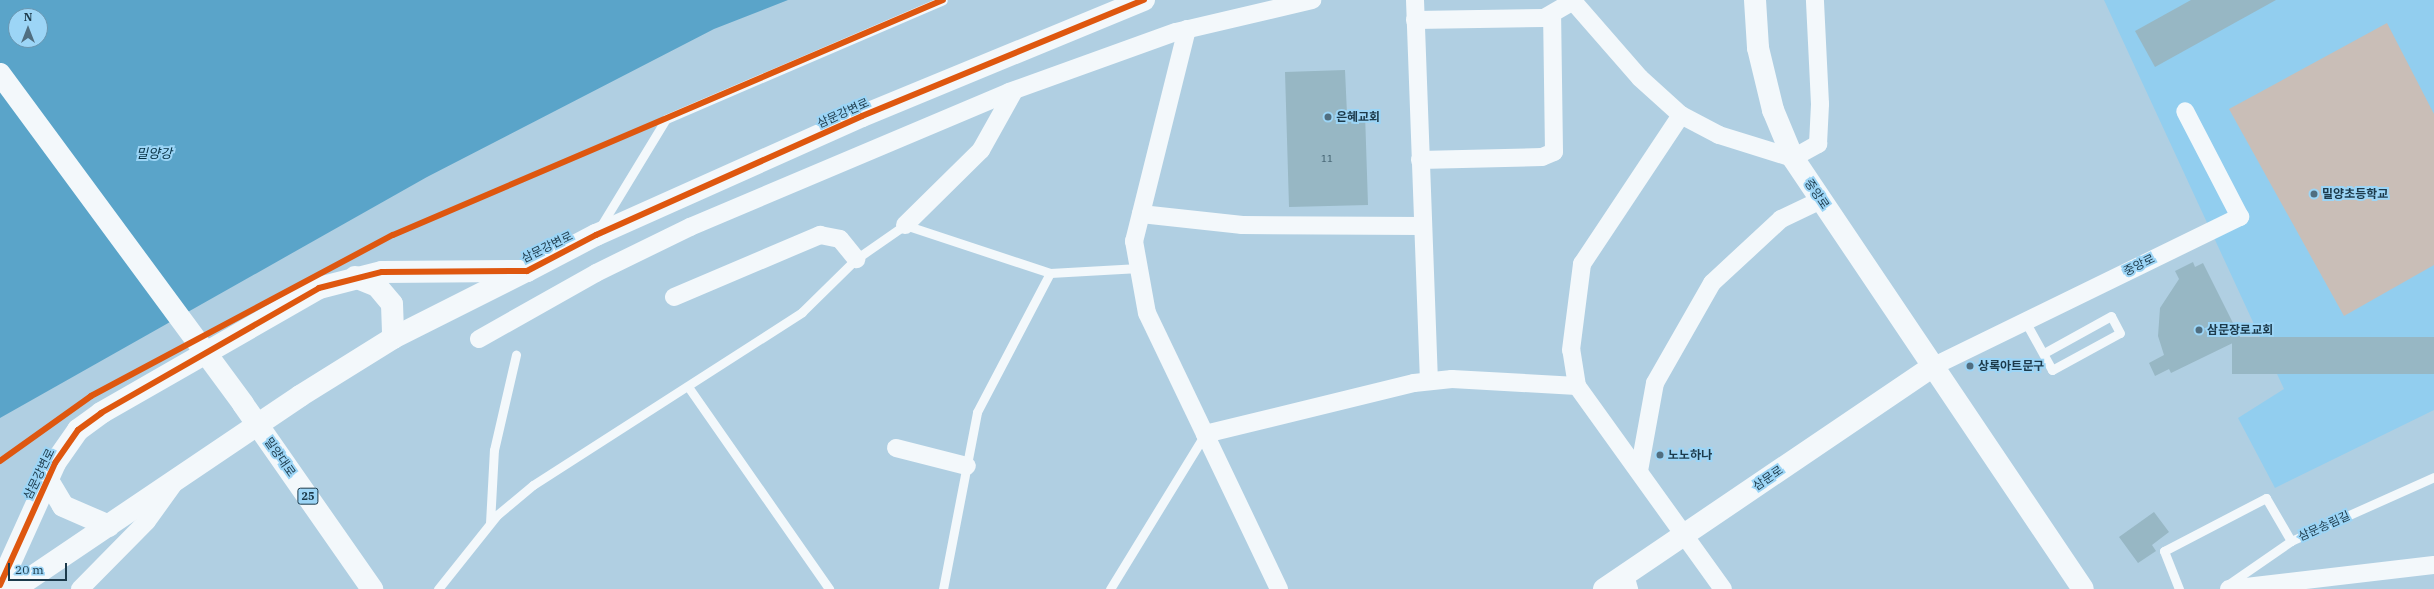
<!DOCTYPE html>
<meta charset="utf-8">
<style>
body{margin:0}
#map{position:relative;width:2434px;height:589px;overflow:hidden;background:#b0cfe2;font-family:"IBM Plex Serif","Noto Sans KR",serif}
div>[style]{position:absolute}
[style*='--x']{left:calc(var(--x)*1px);top:calc(var(--y)*1px);width:calc(var(--w)*1px);rotate:calc(var(--a)*1deg)}
.built>*{inset:0;background:#92ceef}
.green>*{inset:0;background:#c9beb7}
.water>*{inset:0;background:#5aa4c9}
.building>*{inset:0;background:#97b7c4;transform-origin:0 0}
.path>*{height:2.5px;margin-top:-1.25px;transform-origin:0;background:repeating-linear-gradient(90deg,#c9d3da 0 2px,transparent 0 4px)}
.service>*{height:9px;margin:-4.5px;padding:0 4.5px;transform-origin:4.5px;border-radius:4.5px;background:#f3f8fb}
.minor>*{height:18px;margin:-9px;padding:0 9px;transform-origin:9px;border-radius:9px;background:#f3f8fb}
.tertiary>*{height:22px;margin:-11px;padding:0 11px;transform-origin:11px;border-radius:11px;background:#f3f8fb}
.secondary>*{height:22px;margin:-11px;padding:0 11px;transform-origin:11px;border-radius:11px;background:#f3f8fb}
.primary>*{height:22px;margin:-11px;padding:0 11px;transform-origin:11px;border-radius:11px;background:#f3f8fb}
.cycleway>*{height:6px;margin:-3px;padding:0 3px;transform-origin:3px;border-radius:3px;background:#de570f}
.dots>*{width:11px;height:11px;translate:-50% -50%;box-sizing:border-box;border:2px solid #9cd5f6;border-radius:50%}
span{translate:-50% -50%;white-space:nowrap;text-align:center;line-height:1.15;-webkit-text-stroke:4px #9cd5f6;paint-order:stroke}
.number-label{font-size:10px;color:#3b5969}
.number-label span{-webkit-text-stroke-width:0}
.shield-label span{padding:1px 3px;background:#9cd5f6;border:1px solid;border-radius:3px;-webkit-text-stroke-width:0}
.shield-label{font-size:11px;color:#1c3a4b;font-weight:700}
.street-label{font-size:12px;color:#1c3a4b}
.poi-label{font-size:12px;color:#1c3a4b;font-weight:700}
.left{translate:0 -50%;text-align:left}
.water-label{font-size:13px;color:#063043;font-style:italic}
.north{position:absolute;left:8px;top:8px;width:40px;height:40px;box-sizing:border-box;background:#9cd5f6;border:1px solid #6997b2;border-radius:50%;rotate:0deg;font-size:11px;font-weight:700;line-height:16px;text-align:center;color:#1c3a4b}
.north::after{content:'';display:block;margin:auto;width:14px;height:18px;background:#506e80;clip-path:polygon(50% 0,100% 100%,50% 72%,0 100%)}
.scale{position:absolute;left:8px;top:563px;width:59px;height:18px;box-sizing:border-box;border:2px solid #1c3a4b;border-top:0;padding-left:5px;font-size:12px;line-height:14px;white-space:nowrap;color:#1c3a4b;-webkit-text-stroke:3px #9cd5f6;paint-order:stroke}
</style>
<div id="map">
<div class="built">
<div style="clip-path:polygon(2104px 0,2434px 0,2434px 410px,2275px 488px,2238px 418px,2284px 389px)"></div>
</div>
<div class="green">
<div style="clip-path:polygon(2387px 23px,2434px 114px,2434px 265px,2344px 316px,2229px 109px)"></div>
</div>
<div class="water">
<div style="clip-path:polygon(evenodd,0 0,788px 0,714px 29px,427px 177px,0 418px,0 0,16px 16px,40px 16px,40px 40px,16px 40px,16px 16px)"></div>
</div>
<div class="building">
<div style="clip-path:polygon(2191px 0,2276px 0,2155px 67px,2135px 31px)"></div>
<div style="clip-path:polygon(1345px 70px,1347px 114px,1365px 113px,1368px 205px,1289px 207px,1285px 72px)"></div>
<div style="clip-path:polygon(2193px 262px,2195px 267px,2203px 263px,2241px 339px,2171px 373px,2169px 369px,2155px 376px,2149px 363px,2164px 355px,2158px 336px,2160px 308px,2179px 279px,2175px 271px)"></div>
<div style="left:2434px;top:337px;width:37px;height:202px;rotate:90deg"></div>
<div style="clip-path:polygon(2154px 512px,2169px 532px,2152px 545px,2156px 551px,2138px 563px,2119px 537px)"></div>
</div>
<div class="path">
<div style="--x:355;--y:256;--w:43;--a:-28.9"></div>
<div style="--x:393;--y:235;--w:272;--a:-23.2"></div>
<div style="--x:0;--y:461;--w:71;--a:-35.3"></div>
</div>
<div class="service">
<div style="--x:599;--y:229;--w:129;--a:-58.7"></div>
<div style="--x:666;--y:119;--w:301;--a:-23.2"></div>
<div style="--x:2025;--y:321;--w:56;--a:61.1"></div>
<div style="--x:2052;--y:370;--w:77;--a:-28.6"></div>
<div style="--x:2120;--y:333;--w:19;--a:-118"></div>
<div style="--x:2111;--y:316;--w:77;--a:151.1"></div>
<div style="--x:689;--y:388;--w:245;--a:55.1"></div>
<div style="--x:490;--y:523;--w:73;--a:-86.9"></div>
<div style="--x:494;--y:450;--w:98;--a:-77"></div>
<div style="--x:2226;--y:586;--w:79;--a:-34.7"></div>
<div style="--x:2291;--y:541;--w:157;--a:-24.1"></div>
<div style="--x:438;--y:589;--w:95;--a:-51.4"></div>
<div style="--x:497;--y:515;--w:47;--a:-39.8"></div>
<div style="--x:533;--y:485;--w:320;--a:-32.7"></div>
<div style="--x:802;--y:312;--w:76;--a:-44.5"></div>
<div style="--x:856;--y:259;--w:60;--a:-34.8"></div>
<div style="--x:905;--y:225;--w:153;--a:18.3"></div>
<div style="--x:1050;--y:273;--w:89;--a:-3.2"></div>
<div style="--x:943;--y:589;--w:180;--a:-79.1"></div>
<div style="--x:977;--y:412;--w:157;--a:-62.3"></div>
<div style="--x:1110;--y:589;--w:182;--a:-58.5"></div>
<div style="--x:2179;--y:589;--w:41;--a:-111.5"></div>
<div style="--x:2164;--y:551;--w:115;--a:-27.5"></div>
<div style="--x:2266;--y:498;--w:50;--a:59.8"></div>
</div>
<div class="minor">
<div style="--x:1415;--y:0;--w:381;--a:87.9"></div>
<div style="--x:1572;--y:0;--w:103;--a:48.9"></div>
<div style="--x:1640;--y:78;--w:55;--a:42.1"></div>
<div style="--x:1415;--y:20;--w:129;--a:-0.9"></div>
<div style="--x:1544;--y:18;--w:32;--a:-30"></div>
<div style="--x:1187;--y:29;--w:219;--a:104"></div>
<div style="--x:1134;--y:241;--w:73;--a:79.8"></div>
<div style="--x:1147;--y:313;--w:134;--a:64.4"></div>
<div style="--x:1420;--y:160;--w:122;--a:-1.4"></div>
<div style="--x:1542;--y:157;--w:13;--a:-23"></div>
<div style="--x:1554;--y:152;--w:137;--a:-90.8"></div>
<div style="--x:1141;--y:214;--w:102;--a:6.2"></div>
<div style="--x:1242;--y:225;--w:180;--a:0.3"></div>
<div style="--x:905;--y:225;--w:107;--a:-44.6"></div>
<div style="--x:981;--y:150;--w:68;--a:-60.8"></div>
<div style="--x:674;--y:297;--w:159;--a:-23"></div>
<div style="--x:820;--y:235;--w:20;--a:11"></div>
<div style="--x:840;--y:239;--w:26;--a:51"></div>
<div style="--x:479;--y:339;--w:134;--a:-29.4"></div>
<div style="--x:596;--y:273;--w:105;--a:-26.1"></div>
<div style="--x:690;--y:227;--w:346;--a:-22.9"></div>
<div style="--x:1009;--y:92;--w:177;--a:-19.8"></div>
<div style="--x:1176;--y:32;--w:140;--a:-13.2"></div>
<div style="--x:1932;--y:367;--w:343;--a:-26"></div>
<div style="--x:2240;--y:217;--w:119;--a:-117.4"></div>
<div style="--x:1577;--y:386;--w:36;--a:-99"></div>
<div style="--x:1571;--y:350;--w:87;--a:-82.7"></div>
<div style="--x:1582;--y:264;--w:179;--a:-56.4"></div>
<div style="--x:1681;--y:115;--w:43;--a:27.8"></div>
<div style="--x:1719;--y:135;--w:77;--a:17.3"></div>
<div style="--x:1793;--y:158;--w:29;--a:-29"></div>
<div style="--x:1818;--y:144;--w:40;--a:-87.1"></div>
<div style="--x:1820;--y:104;--w:104;--a:-92.8"></div>
<div style="--x:896;--y:448;--w:73;--a:14.2"></div>
<div style="--x:1639;--y:471;--w:89;--a:-79.7"></div>
<div style="--x:1655;--y:383;--w:115;--a:-60.3"></div>
<div style="--x:1712;--y:283;--w:94;--a:-42.8"></div>
<div style="--x:1781;--y:219;--w:44;--a:-25.4"></div>
<div style="--x:1625;--y:575;--w:15;--a:74"></div>
<div style="--x:80;--y:589;--w:95;--a:-45.4"></div>
<div style="--x:147;--y:521;--w:44;--a:-54.2"></div>
<div style="--x:1279;--y:589;--w:172;--a:-115.5"></div>
<div style="--x:1205;--y:434;--w:215;--a:-13.7"></div>
<div style="--x:1414;--y:383;--w:38;--a:-6"></div>
<div style="--x:1452;--y:379;--w:125;--a:3.2"></div>
<div style="--x:1577;--y:386;--w:250;--a:54.3"></div>
<div style="--x:2229;--y:589;--w:206;--a:-6.7"></div>
</div>
<div class="tertiary">
<div style="--x:355;--y:277;--w:24;--a:22"></div>
<div style="--x:377;--y:286;--w:23;--a:50"></div>
<div style="--x:392;--y:304;--w:34;--a:88"></div>
<div style="--x:47;--y:479;--w:31;--a:59"></div>
<div style="--x:63;--y:506;--w:50;--a:23.5"></div>
<div style="--x:0;--y:585;--w:134;--a:-65.7"></div>
<div style="--x:55;--y:463;--w:40;--a:-55.1"></div>
<div style="--x:78;--y:430;--w:29;--a:-36"></div>
<div style="--x:101;--y:413;--w:251;--a:-29.8"></div>
<div style="--x:319;--y:288;--w:65;--a:-14.3"></div>
<div style="--x:382;--y:272;--w:145;--a:-0.4"></div>
<div style="--x:527;--y:271;--w:78;--a:-27.6"></div>
<div style="--x:596;--y:235;--w:291;--a:-24.1"></div>
<div style="--x:862;--y:116;--w:305;--a:-22.4"></div>
<div style="--x:14;--y:589;--w:345;--a:-34"></div>
<div style="--x:300;--y:396;--w:110;--a:-31.9"></div>
<div style="--x:393;--y:338;--w:147;--a:-26.7"></div>
<div style="--x:1604;--y:589;--w:396;--a:-34.1"></div>
</div>
<div class="secondary">
<div style="--x:1755;--y:0;--w:48;--a:86.4"></div>
<div style="--x:1758;--y:48;--w:64;--a:76.4"></div>
<div style="--x:1773;--y:110;--w:52;--a:67.4"></div>
<div style="--x:1793;--y:158;--w:519;--a:56.07"></div>
</div>
<div class="primary">
<div style="--x:0;--y:74;--w:410;--a:53.6"></div>
<div style="--x:243;--y:404;--w:226;--a:55.1"></div>
</div>
<div class="cycleway">
<div style="--x:0;--y:461;--w:112;--a:-35.5"></div>
<div style="--x:91;--y:396;--w:342;--a:-28.1"></div>
<div style="--x:393;--y:235;--w:598;--a:-23.14"></div>
<div style="--x:0;--y:585;--w:134;--a:-65.7"></div>
<div style="--x:55;--y:463;--w:40;--a:-55.1"></div>
<div style="--x:78;--y:430;--w:29;--a:-36"></div>
<div style="--x:101;--y:413;--w:251;--a:-29.8"></div>
<div style="--x:319;--y:288;--w:65;--a:-14.3"></div>
<div style="--x:382;--y:272;--w:145;--a:-0.4"></div>
<div style="--x:527;--y:271;--w:78;--a:-27.6"></div>
<div style="--x:596;--y:235;--w:291;--a:-24.1"></div>
<div style="--x:862;--y:116;--w:305;--a:-22.4"></div>
</div>
<div class="dots">
<div style="left:1328px;top:117px;background:#506e80"></div>
<div style="left:2314px;top:194px;background:#506e80"></div>
<div style="left:2199px;top:330px;background:#506e80"></div>
<div style="left:1970px;top:366px;background:#506e80"></div>
<div style="left:1660px;top:455px;background:#506e80"></div>
</div>
<div class="number-label">
<span style="left:1327px;top:159px">11</span>
</div>
<div class="shield-label">
<span style="left:308px;top:496px">25</span>
</div>
<div class="street-label">
<span style="left:843px;top:113px;rotate:-24deg">삼문강변로</span>
<span style="left:1817px;top:194px;rotate:56deg">중앙로</span>
<span style="left:547px;top:247px;rotate:-26deg">삼문강변로</span>
<span style="left:2139px;top:265px;rotate:-26deg">중앙로</span>
<span style="left:280px;top:457px;rotate:55deg">밀양대로</span>
<span style="left:39px;top:474px;rotate:-64deg">삼문강변로</span>
<span style="left:1768px;top:478px;rotate:-34deg">삼문로</span>
<span style="left:2324px;top:526px;rotate:-24deg">삼문송림길</span>
</div>
<div class="poi-label">
<span class="left" style="left:1336px;top:117px">은혜교회</span>
<span class="left" style="left:2322px;top:194px">밀양초등학교</span>
<span class="left" style="left:2207px;top:330px">삼문장로교회</span>
<span class="left" style="left:1978px;top:366px">상록아트문구</span>
<span class="left" style="left:1668px;top:455px">노노하나</span>
</div>
<div class="water-label">
<span style="left:154px;top:154px">밀양강</span>
</div>
<div class="north">N</div>
<div class="scale">20 m</div>
</div>
